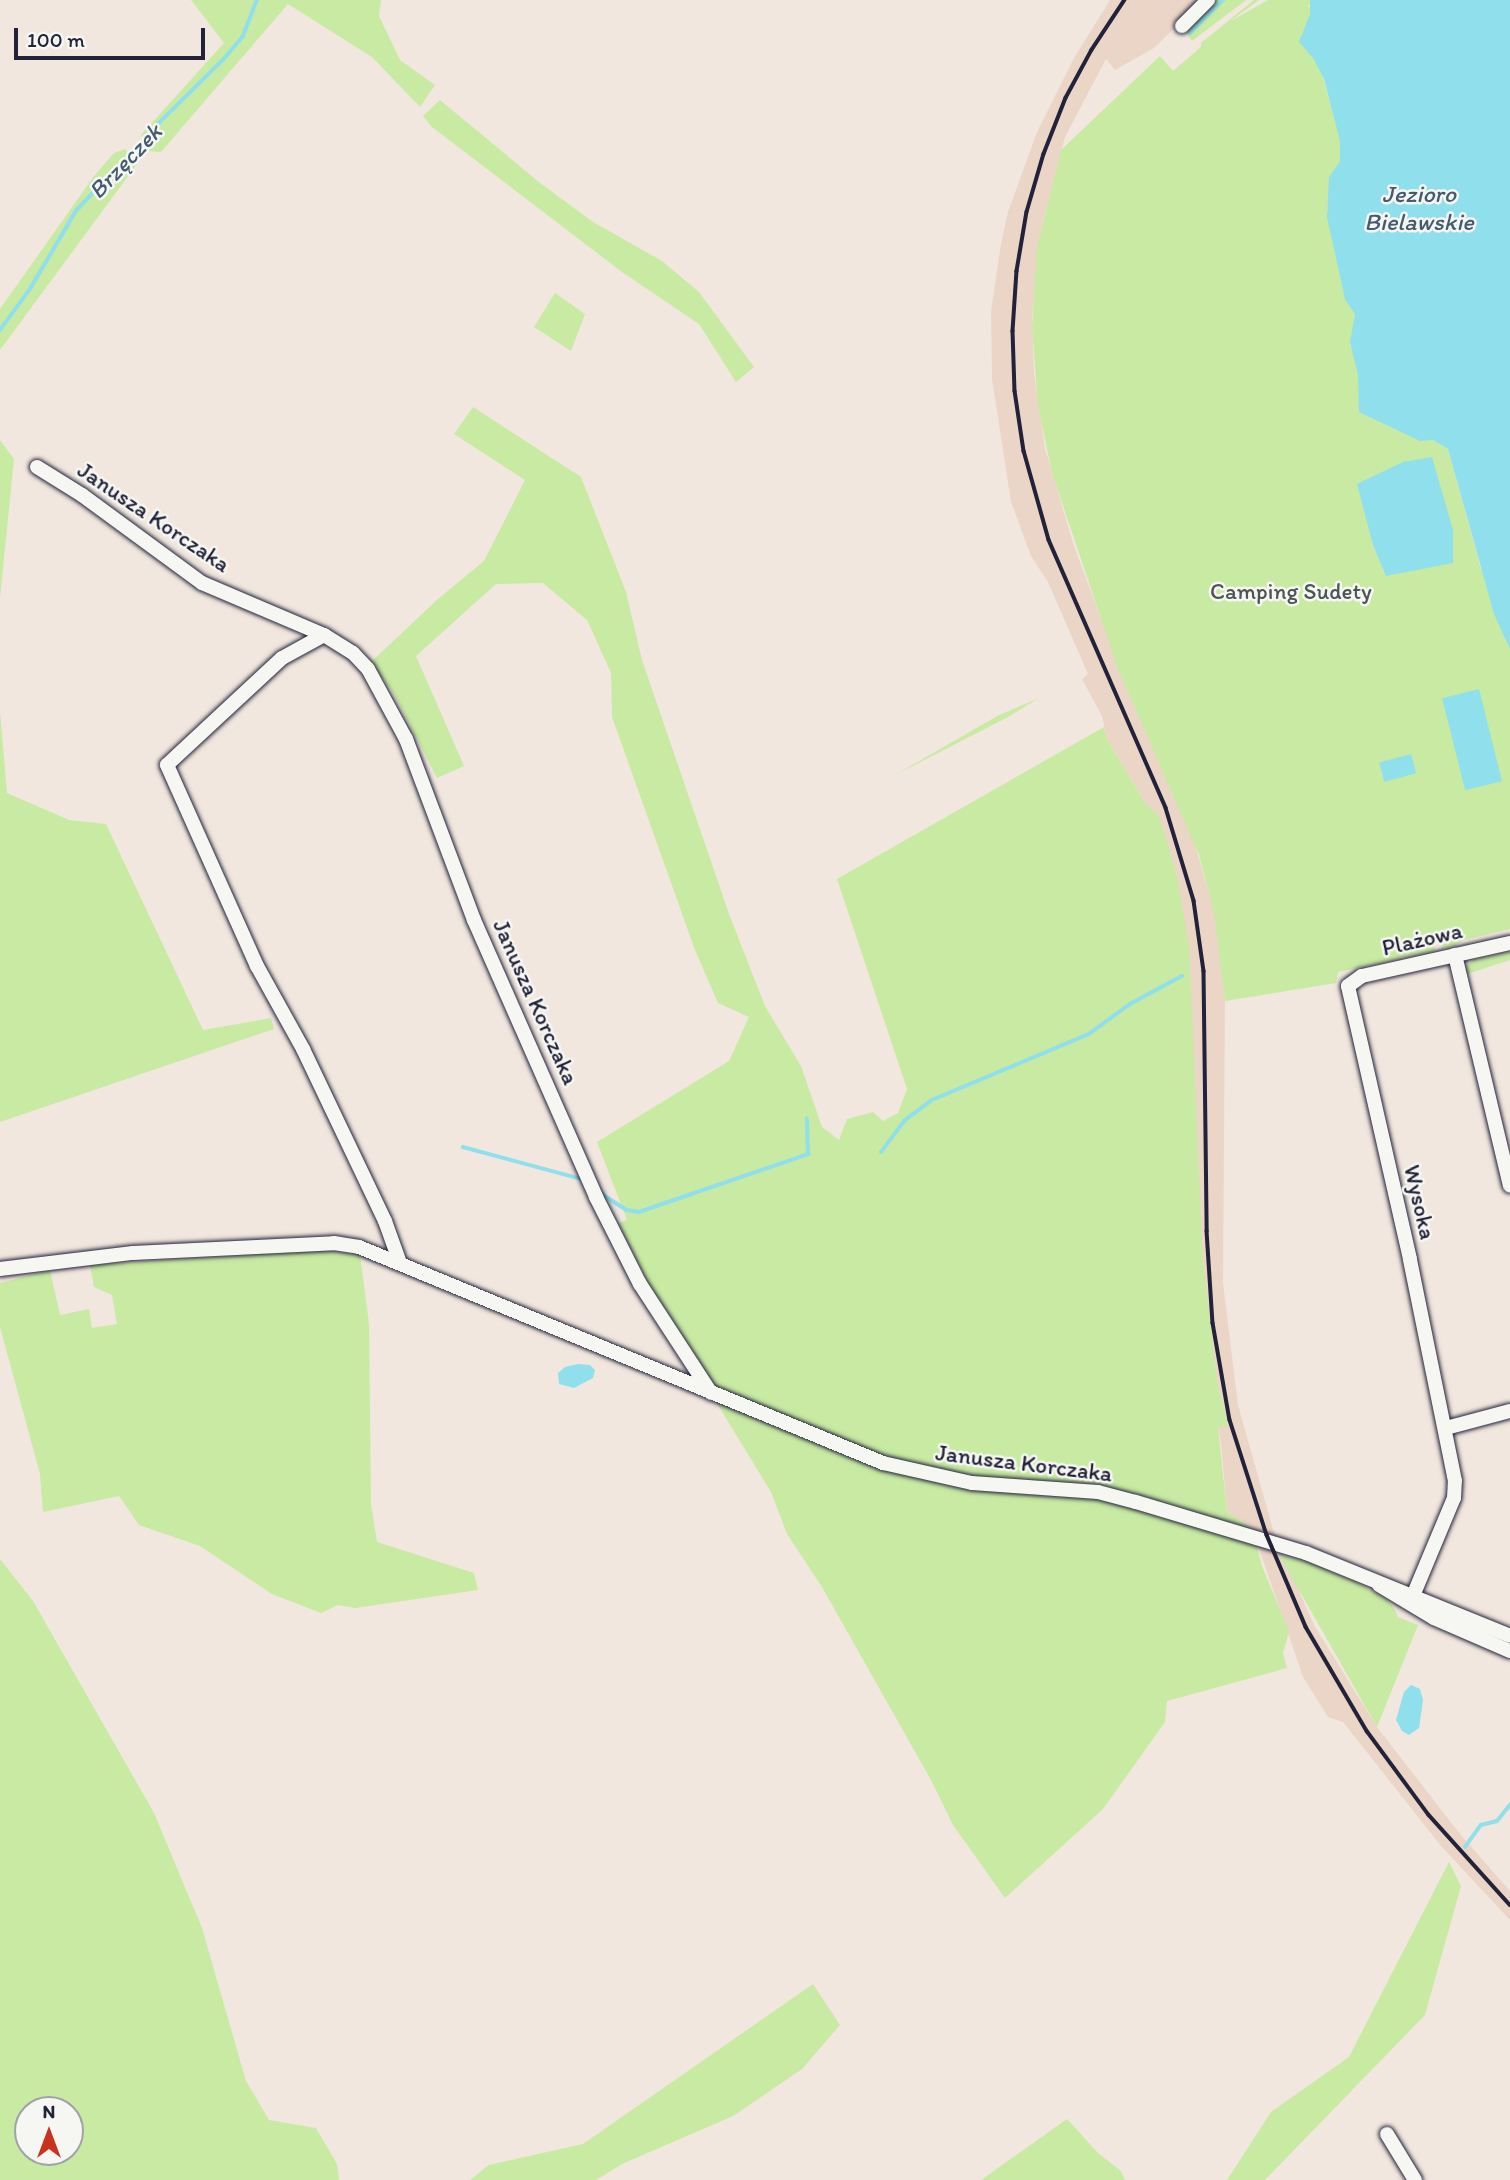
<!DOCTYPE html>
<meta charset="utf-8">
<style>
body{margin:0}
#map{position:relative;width:1510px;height:2180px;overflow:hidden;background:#f1e7de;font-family:Itim,sans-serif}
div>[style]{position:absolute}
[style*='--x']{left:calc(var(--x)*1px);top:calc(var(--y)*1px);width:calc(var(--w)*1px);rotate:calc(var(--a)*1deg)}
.built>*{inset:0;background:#ebd5c7}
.green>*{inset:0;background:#c8eaa3}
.water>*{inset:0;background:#90dfec;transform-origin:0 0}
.stream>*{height:3.5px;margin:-1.75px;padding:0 1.75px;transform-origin:1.75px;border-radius:1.75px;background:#90dfec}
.roads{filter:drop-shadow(0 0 2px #22223b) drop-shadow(0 0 2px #22223b)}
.street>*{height:14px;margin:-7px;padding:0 7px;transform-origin:7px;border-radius:7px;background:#f6f6f2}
.rail>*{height:3.5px;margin:-1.75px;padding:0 1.75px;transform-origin:1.75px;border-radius:1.75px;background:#22223b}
span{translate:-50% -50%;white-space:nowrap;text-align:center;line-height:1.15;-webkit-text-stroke:5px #f6f6f2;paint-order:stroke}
.street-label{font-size:23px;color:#22223b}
.park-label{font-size:23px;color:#4c5455}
.water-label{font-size:24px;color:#435b70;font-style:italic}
.north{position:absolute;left:14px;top:2096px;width:70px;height:70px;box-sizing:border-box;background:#f6f6f2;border:2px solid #a1a1a9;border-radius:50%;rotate:0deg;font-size:19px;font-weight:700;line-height:28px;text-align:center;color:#22223b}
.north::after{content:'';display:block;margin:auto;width:24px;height:32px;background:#c8321e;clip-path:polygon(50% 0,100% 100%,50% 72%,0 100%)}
.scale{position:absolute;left:14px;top:28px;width:191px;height:32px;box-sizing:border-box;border:4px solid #22223b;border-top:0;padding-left:9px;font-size:21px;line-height:24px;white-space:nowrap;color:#22223b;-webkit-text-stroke:5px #f6f6f2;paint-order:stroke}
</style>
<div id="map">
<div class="built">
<div style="clip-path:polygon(1110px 0,1203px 0,1154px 48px,1115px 70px,1106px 59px,1065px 137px,1043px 221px,1032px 316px,1034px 373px,1045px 448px,1073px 543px,1129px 694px,1190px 828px,1215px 914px,1225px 1001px,1223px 1283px,1238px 1405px,1274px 1533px,1314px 1625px,1377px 1727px,1460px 1834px,1510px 1891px,1510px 1920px,1441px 1846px,1343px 1722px,1328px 1717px,1303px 1677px,1252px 1528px,1227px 1512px,1221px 1443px,1211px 1390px,1159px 816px,1145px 803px,1107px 739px,1102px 716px,1082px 679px,1088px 674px,1048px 582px,1031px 556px,1011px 502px,992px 379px,991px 311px,1001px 244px,1008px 212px,1037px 132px,1074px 58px)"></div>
</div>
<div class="green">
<div style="clip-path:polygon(191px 0,381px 0,379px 16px,400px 60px,435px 85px,420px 107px,372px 57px,288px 4px,161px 152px,147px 151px,141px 135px,224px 43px)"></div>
<div style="clip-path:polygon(1212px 0,1246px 0,1192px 41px,1185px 32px)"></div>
<div style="clip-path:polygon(1254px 0,1259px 0,1229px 22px,1268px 0,1320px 0,1308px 6px,1318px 13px,1322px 74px,1344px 152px,1330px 187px,1327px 209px,1361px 309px,1350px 345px,1432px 439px,1448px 449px,1481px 569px,1510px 563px,1510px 929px,1464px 940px,1455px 946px,1441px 949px,1439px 934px,1426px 937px,1427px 940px,1433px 939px,1435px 951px,1338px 972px,1336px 983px,1225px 1001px,1214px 913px,1199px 855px,1118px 669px,1052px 473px,1038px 406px,1032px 327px,1037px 247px,1061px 150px,1160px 56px,1173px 71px,1201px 47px,1201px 43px)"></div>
<div style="clip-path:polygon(440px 100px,540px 183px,593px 222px,662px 261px,699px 292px,754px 367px,736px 382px,699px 324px,622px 272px,432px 127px,423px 116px)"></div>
<div style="clip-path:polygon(125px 149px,137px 164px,0 350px,0 309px,94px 176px,114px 153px)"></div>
<div style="clip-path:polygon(555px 293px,585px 314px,571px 351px,534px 327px)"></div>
<div style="clip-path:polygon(473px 407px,581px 477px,626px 592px,642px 660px,729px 914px,765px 1006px,801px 1066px,822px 1127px,839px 1140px,847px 1119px,873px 1112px,883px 1121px,898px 1113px,907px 1089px,837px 879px,1104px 727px,1107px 739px,1145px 803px,1159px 816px,1176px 872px,1189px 945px,1203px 1262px,1217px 1381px,1228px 1426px,1218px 1427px,1227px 1512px,1252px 1528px,1262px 1566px,1289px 1632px,1283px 1653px,1287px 1668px,1167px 1701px,1165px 1722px,1103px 1809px,1005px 1898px,953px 1825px,931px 1780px,822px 1587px,787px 1534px,771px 1492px,672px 1330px,618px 1223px,627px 1220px,597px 1142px,729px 1061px,749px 1017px,718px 1003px,695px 950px,612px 717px,611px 673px,587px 620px,543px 583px,496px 584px,416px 656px,464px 766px,437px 778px,394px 694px,371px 662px,438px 599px,484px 561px,525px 480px,454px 434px)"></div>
<div style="clip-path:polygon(0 440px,14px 459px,0 598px)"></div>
<div style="clip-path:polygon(1039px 698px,1008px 717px,895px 775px,999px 715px)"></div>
<div style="clip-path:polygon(0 712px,7px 793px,69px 820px,106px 824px,203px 1030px,271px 1018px,274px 1029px,0 1122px)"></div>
<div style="clip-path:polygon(1510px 952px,1510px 960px,1464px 975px,1463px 969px,1473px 960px)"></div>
<div style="clip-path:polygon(325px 1250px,360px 1255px,369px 1324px,371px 1504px,377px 1542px,474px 1573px,478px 1590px,355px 1608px,338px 1605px,321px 1613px,272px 1594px,200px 1546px,139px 1525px,119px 1496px,43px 1512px,40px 1474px,0 1327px,0 1283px,50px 1270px,60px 1315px,89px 1309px,92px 1328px,117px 1324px,112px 1295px,94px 1287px,90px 1265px)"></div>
<div style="clip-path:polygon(1279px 1555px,1306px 1561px,1354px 1581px,1385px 1598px,1394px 1608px,1398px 1617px,1418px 1625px,1377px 1727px)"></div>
<div style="clip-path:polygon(evenodd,0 1559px,33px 1601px,154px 1813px,202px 1928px,246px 2081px,269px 2120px,316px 2128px,337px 2164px,339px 2180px,0 2180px,0 1559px,28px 2110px,70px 2110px,70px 2152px,28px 2152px,28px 2110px)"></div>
<div style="clip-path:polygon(1449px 1862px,1461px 1886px,1425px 2015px,1265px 2180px,1227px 2180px,1271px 2112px,1349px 2057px)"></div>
<div style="clip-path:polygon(813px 1984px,840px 2025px,802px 2069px,733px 2116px,622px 2164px,596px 2180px,470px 2180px,489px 2165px,583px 2144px)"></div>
<div style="clip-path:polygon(1067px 2119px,1098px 2153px,1121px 2171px,1125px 2180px,981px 2180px)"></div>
</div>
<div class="water">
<div style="clip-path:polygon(1310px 0,1510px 0,1510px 649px,1494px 614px,1448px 449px,1433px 440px,1420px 441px,1359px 412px,1358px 375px,1350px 342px,1355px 314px,1345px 299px,1327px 217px,1329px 177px,1340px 161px,1340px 141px,1324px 79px,1313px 58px,1299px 42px,1310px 14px)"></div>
<div style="clip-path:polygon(1432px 457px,1453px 530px,1453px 563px,1386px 576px,1373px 545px,1357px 484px,1403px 462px)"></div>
<div style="left:1479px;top:689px;width:95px;height:38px;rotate:76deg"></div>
<div style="left:1411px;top:754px;width:20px;height:33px;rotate:75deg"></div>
<div style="clip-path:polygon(578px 1364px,590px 1365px,595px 1370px,593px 1378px,574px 1388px,559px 1384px,558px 1373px,565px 1367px)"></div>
<div style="clip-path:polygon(1411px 1685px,1420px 1689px,1423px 1700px,1419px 1728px,1409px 1735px,1402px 1731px,1396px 1720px,1404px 1692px)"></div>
</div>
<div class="stream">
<div style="--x:1190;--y:33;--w:47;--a:-45"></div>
<div style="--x:0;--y:330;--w:51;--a:-53.8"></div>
<div style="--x:30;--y:289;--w:91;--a:-59.5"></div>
<div style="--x:76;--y:211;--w:34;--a:-47"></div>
<div style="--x:99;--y:186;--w:54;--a:-43.5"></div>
<div style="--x:138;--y:149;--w:32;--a:-51"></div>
<div style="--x:158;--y:124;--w:91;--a:-44.6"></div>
<div style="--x:223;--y:60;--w:31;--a:-50"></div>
<div style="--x:243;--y:36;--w:39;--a:-69"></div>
<div style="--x:463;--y:1147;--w:123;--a:15.1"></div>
<div style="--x:881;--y:1152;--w:39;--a:-53"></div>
<div style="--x:904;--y:1121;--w:35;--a:-37"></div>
<div style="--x:932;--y:1100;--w:170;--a:-22.8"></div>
<div style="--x:1089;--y:1034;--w:51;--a:-36.2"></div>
<div style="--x:1130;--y:1004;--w:59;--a:-28.3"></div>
<div style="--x:599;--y:1192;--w:33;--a:33"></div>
<div style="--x:627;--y:1210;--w:12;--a:9"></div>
<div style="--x:639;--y:1212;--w:179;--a:-18.9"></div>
<div style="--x:808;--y:1154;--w:35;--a:-92"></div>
<div style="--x:1465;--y:1847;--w:27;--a:-54"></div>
<div style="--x:1481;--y:1825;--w:16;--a:-14"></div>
<div style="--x:1497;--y:1821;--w:21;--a:-51"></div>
</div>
<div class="roads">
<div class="street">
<div style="--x:1182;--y:26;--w:37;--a:-45"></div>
<div style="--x:37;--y:467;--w:53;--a:31.9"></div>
<div style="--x:82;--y:495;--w:149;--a:36.3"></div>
<div style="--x:202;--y:583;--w:133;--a:23.1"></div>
<div style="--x:324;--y:635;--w:34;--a:32"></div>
<div style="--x:353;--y:653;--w:22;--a:47"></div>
<div style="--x:368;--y:669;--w:80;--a:61.5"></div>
<div style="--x:406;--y:739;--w:193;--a:69.4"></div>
<div style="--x:474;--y:920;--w:303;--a:66.2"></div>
<div style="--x:596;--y:1197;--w:97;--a:63.2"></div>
<div style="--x:640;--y:1284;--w:130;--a:56.9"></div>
<div style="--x:324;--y:635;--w:48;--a:151.3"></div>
<div style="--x:282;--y:658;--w:157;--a:137.1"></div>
<div style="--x:167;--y:765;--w:220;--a:65.9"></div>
<div style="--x:257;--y:966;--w:95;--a:61"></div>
<div style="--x:303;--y:1049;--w:191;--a:64.5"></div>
<div style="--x:385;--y:1221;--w:45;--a:70.3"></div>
<div style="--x:1455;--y:955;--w:237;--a:76.6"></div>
<div style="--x:0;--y:1269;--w:134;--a:-6.9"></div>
<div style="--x:133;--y:1253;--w:201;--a:-2.8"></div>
<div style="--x:334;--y:1243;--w:25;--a:9"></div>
<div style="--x:359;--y:1247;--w:567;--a:22.4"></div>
<div style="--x:883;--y:1463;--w:91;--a:12.7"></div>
<div style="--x:972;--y:1483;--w:126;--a:4.1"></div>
<div style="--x:1098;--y:1492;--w:39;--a:15"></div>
<div style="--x:1136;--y:1502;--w:177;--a:16.7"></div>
<div style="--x:1306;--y:1553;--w:220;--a:22.1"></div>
<div style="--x:1446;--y:1428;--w:66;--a:-14.9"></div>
<div style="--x:1379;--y:1585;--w:64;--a:31"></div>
<div style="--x:1434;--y:1618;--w:83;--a:23.5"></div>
<div style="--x:1410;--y:1603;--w:114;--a:-67.3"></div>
<div style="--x:1454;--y:1498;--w:17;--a:-87"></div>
<div style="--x:1455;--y:1481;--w:227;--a:-101.5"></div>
<div style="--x:1410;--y:1259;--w:280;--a:-102.8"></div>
<div style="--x:1348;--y:986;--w:17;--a:-36"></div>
<div style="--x:1362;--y:976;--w:152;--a:-12.6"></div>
<div style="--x:1387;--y:2134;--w:54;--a:58.7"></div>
</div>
</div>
<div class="rail">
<div style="--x:1125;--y:0;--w:60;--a:123.4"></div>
<div style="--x:1092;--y:50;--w:55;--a:118.4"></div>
<div style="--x:1066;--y:98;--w:60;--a:111.4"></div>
<div style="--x:1044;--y:154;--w:60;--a:106.3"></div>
<div style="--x:1027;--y:212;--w:60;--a:99.6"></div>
<div style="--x:1017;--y:271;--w:60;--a:93.8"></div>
<div style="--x:1013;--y:331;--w:60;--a:88.1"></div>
<div style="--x:1015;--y:391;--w:61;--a:81.5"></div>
<div style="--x:1024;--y:451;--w:92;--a:74.3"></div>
<div style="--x:1049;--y:540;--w:292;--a:66.4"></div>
<div style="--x:1166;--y:808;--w:97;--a:73.2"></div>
<div style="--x:1194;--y:901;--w:71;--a:81.9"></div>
<div style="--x:1204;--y:971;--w:260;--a:89.3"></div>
<div style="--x:1207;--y:1231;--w:92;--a:86.3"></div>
<div style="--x:1213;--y:1323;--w:98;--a:80.1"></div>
<div style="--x:1230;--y:1420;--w:121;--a:72.2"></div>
<div style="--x:1267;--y:1535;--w:100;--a:67"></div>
<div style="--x:1306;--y:1627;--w:121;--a:59.6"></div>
<div style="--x:1367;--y:1731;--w:104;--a:53.6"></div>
<div style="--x:1429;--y:1815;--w:121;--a:48"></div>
</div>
<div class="street-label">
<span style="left:154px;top:517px;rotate:34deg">Janusza Korczaka</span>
<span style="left:1422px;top:939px;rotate:-13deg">Plażowa</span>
<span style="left:536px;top:1002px;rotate:66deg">Janusza Korczaka</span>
<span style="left:1420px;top:1202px;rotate:77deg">Wysoka</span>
<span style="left:1024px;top:1463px;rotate:7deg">Janusza Korczaka</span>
</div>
<div class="park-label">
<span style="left:1291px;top:591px">Camping Sudety</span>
</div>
<div class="water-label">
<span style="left:125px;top:161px;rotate:-46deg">Brzęczek</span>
<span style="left:1419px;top:208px">Jezioro<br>Bielawskie</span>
</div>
<div class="north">N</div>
<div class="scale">100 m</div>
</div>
